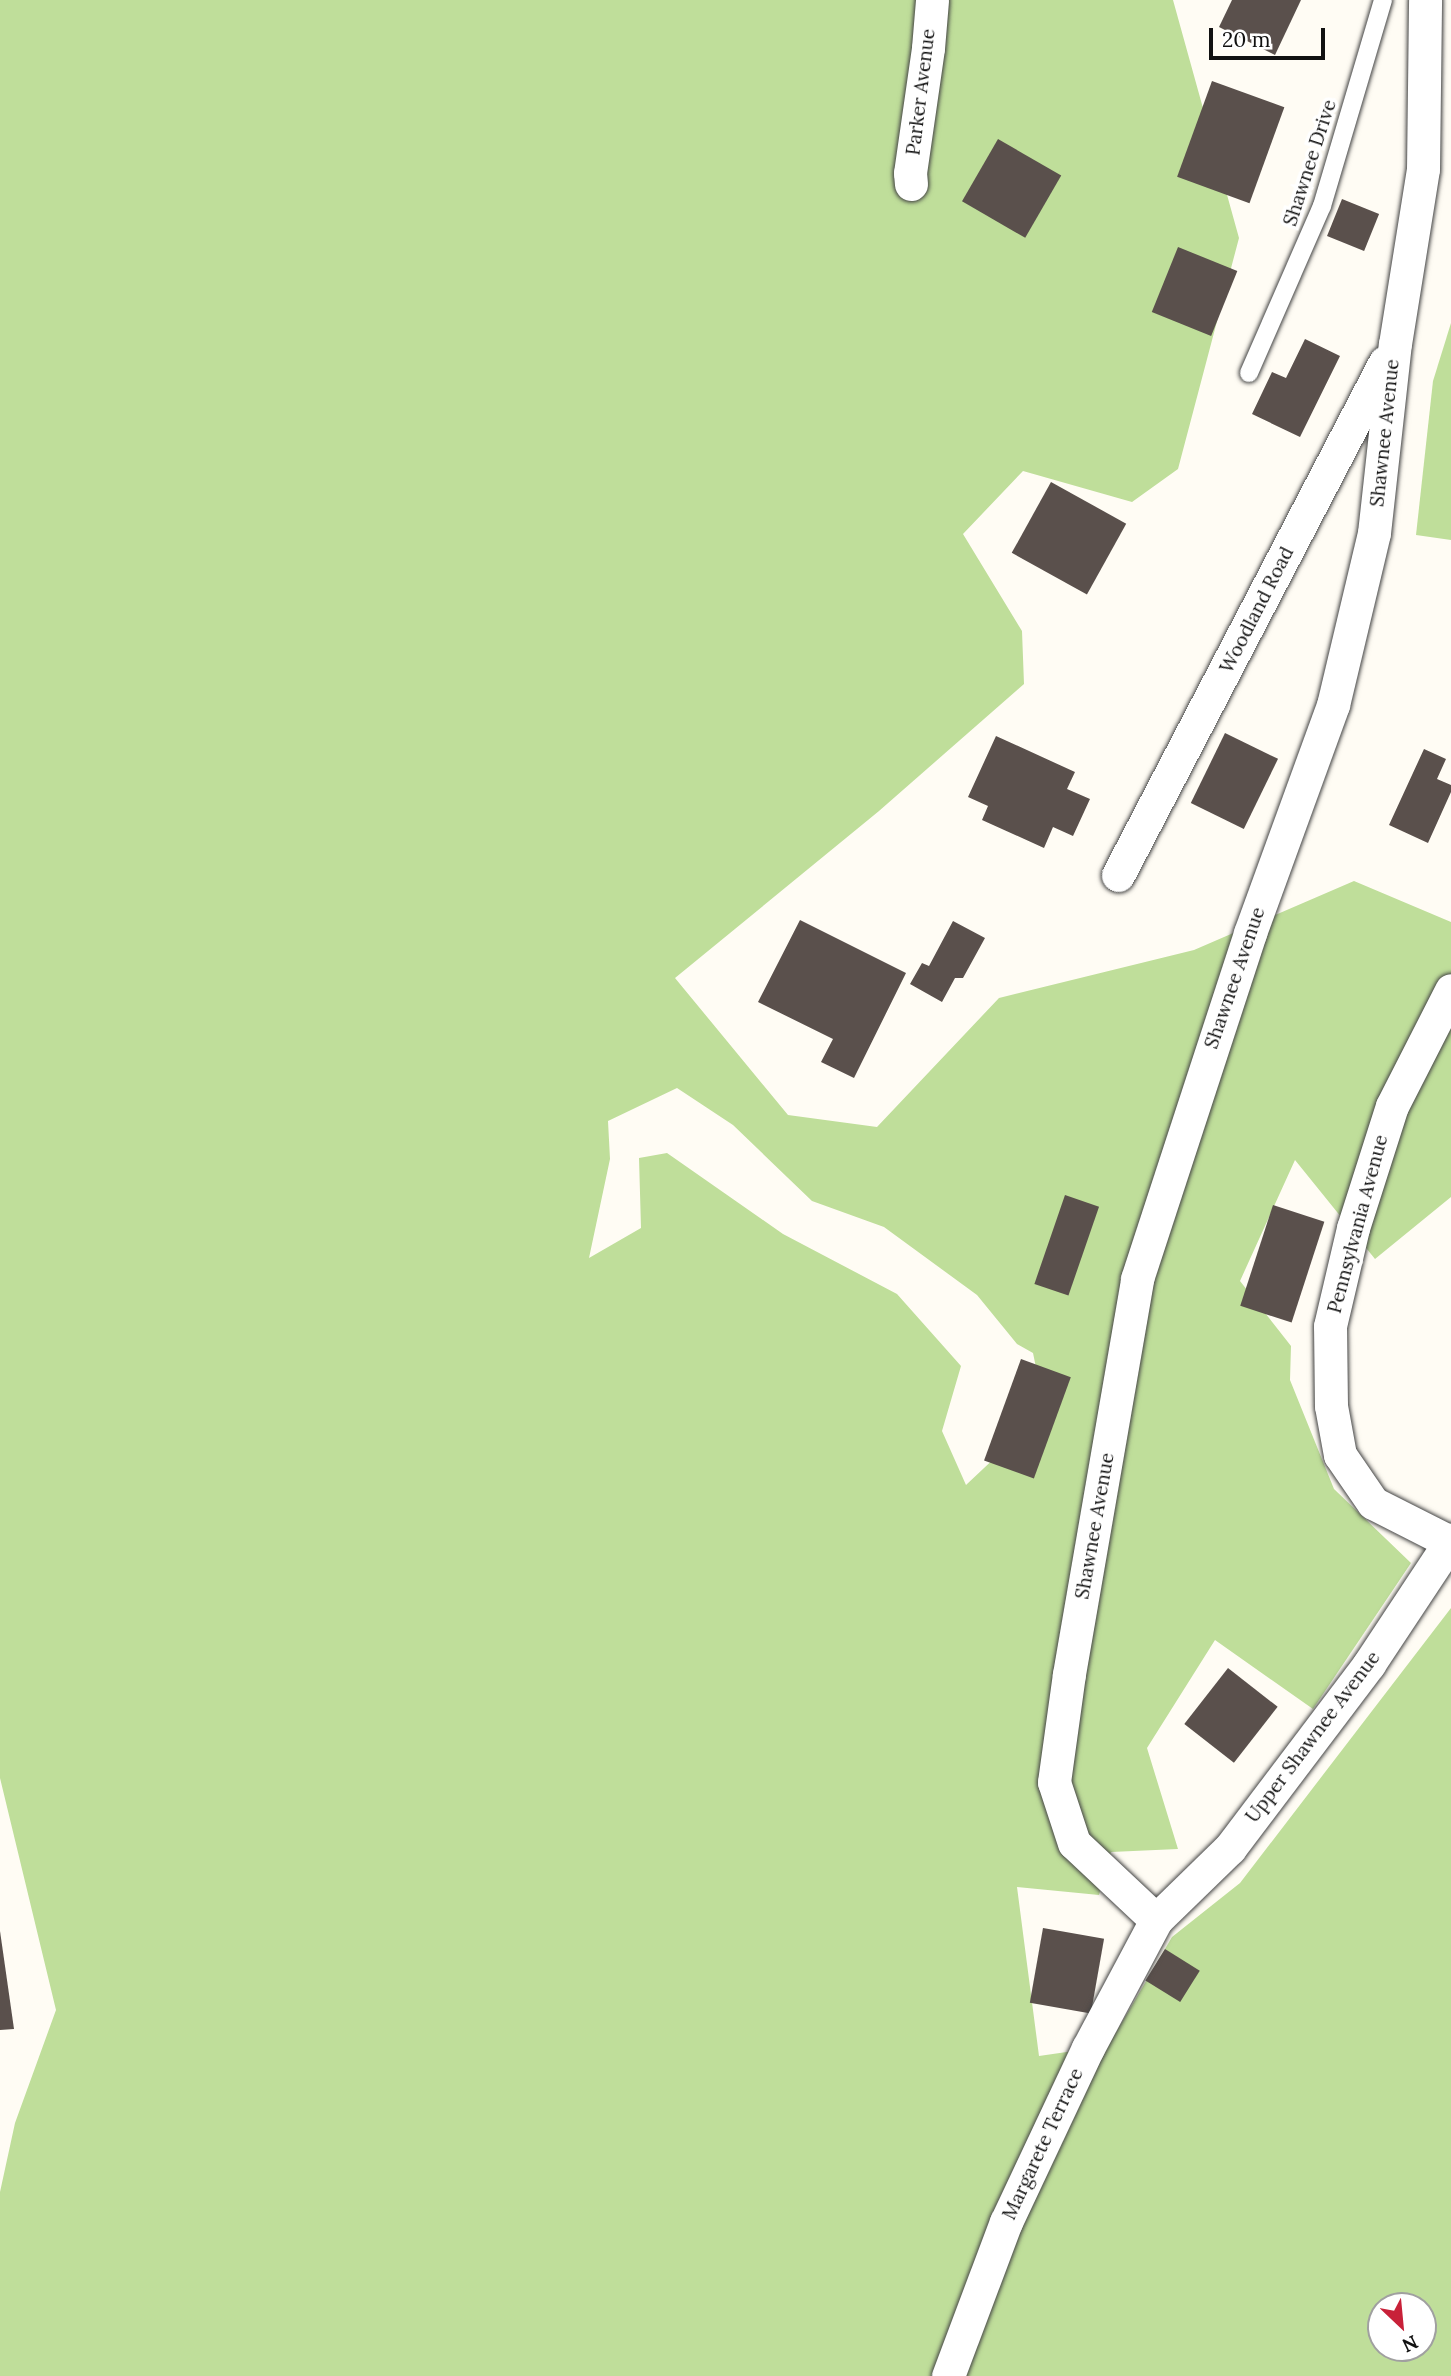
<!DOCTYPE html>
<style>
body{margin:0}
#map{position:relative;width:1451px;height:2376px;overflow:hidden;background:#fffcf4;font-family:Lora,serif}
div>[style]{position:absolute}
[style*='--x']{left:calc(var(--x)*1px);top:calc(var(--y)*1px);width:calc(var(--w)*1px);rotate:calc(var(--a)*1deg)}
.forest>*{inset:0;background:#bfde9a}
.building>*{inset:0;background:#5a504c;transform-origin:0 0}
.roads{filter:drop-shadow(0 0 2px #444) drop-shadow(0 0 2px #444)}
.service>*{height:18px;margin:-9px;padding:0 9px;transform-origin:9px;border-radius:9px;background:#fff}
.minor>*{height:33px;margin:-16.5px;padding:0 16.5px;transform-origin:16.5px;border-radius:16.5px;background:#fff}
span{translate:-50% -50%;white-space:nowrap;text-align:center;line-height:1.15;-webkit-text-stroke:7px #fff;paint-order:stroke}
.street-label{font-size:19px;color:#111}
.north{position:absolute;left:1367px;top:2292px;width:70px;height:70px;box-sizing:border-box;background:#fff;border:2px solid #a0a0a0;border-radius:50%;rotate:154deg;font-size:19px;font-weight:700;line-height:28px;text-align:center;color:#111}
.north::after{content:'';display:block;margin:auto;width:24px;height:32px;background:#c82139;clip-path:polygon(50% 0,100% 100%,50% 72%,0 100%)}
.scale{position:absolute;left:1209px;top:28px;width:116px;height:32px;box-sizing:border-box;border:4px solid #111;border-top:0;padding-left:9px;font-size:21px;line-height:24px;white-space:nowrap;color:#111;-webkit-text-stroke:5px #fff;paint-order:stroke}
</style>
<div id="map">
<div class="forest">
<div style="clip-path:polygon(evenodd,0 0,1173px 0,1239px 238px,1178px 469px,1132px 502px,1023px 471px,963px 534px,1022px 631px,1024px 684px,879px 811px,675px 978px,788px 1115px,877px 1127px,999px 998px,1194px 950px,1354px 881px,1451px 922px,1451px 1197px,1375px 1259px,1295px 1160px,1240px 1281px,1291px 1346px,1290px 1380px,1334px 1489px,1411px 1563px,1313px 1709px,1215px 1640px,1147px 1748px,1178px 1849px,1111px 1852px,1099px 1895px,1017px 1887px,1039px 2056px,1108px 2046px,1172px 1937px,1240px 1883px,1451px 1608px,1451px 2376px,0 2376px,0 2192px,15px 2123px,56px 2010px,0 1778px,0 0,677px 1088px,733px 1125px,812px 1201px,884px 1227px,977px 1295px,1017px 1344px,1033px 1353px,1041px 1392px,1038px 1417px,966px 1485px,942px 1431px,961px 1366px,897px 1294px,783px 1234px,667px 1153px,639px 1158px,641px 1228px,589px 1258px,610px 1159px,608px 1121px,677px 1088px,0 0,1381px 2306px,1423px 2306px,1423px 2348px,1381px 2348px,1381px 2306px)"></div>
<div style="clip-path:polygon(1451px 323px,1451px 540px,1416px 535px,1433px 381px)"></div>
</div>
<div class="building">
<div style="clip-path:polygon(1232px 0,1301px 0,1275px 55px,1219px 27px)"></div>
<div style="left:1212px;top:81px;width:77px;height:102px;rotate:20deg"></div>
<div style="left:998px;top:139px;width:73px;height:72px;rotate:30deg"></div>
<div style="left:1342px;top:199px;width:40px;height:40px;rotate:22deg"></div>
<div style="left:1178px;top:247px;width:64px;height:70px;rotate:22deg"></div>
<div style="clip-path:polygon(1305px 339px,1340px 356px,1300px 437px,1252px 414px,1272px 372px,1286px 378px)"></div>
<div style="left:1051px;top:482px;width:86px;height:81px;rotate:29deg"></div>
<div style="left:1225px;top:733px;width:59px;height:78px;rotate:26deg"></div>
<div style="clip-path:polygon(996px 736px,1075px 772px,1067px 789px,1090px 799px,1073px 836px,1053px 827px,1044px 848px,982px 820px,988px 806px,968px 797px)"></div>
<div style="clip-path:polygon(1424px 749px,1446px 759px,1437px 779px,1451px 785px,1451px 792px,1428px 843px,1389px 825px)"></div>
<div style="clip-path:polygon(800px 920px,906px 973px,854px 1078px,821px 1062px,833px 1039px,758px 1002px)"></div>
<div style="clip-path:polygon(953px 921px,985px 938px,963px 978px,955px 978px,942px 1002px,910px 984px,922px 963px,929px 966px)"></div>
<div style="left:1065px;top:1195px;width:36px;height:94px;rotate:19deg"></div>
<div style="left:1273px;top:1205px;width:54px;height:106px;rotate:18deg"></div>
<div style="left:1021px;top:1359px;width:53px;height:108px;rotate:20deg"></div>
<div style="left:1228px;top:1668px;width:63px;height:71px;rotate:38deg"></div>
<div style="left:1043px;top:1928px;width:62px;height:76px;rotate:10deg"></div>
<div style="clip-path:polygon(0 1931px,14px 2029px,0 2030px)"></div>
<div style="left:1165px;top:1949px;width:41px;height:37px;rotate:32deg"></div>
</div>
<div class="roads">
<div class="service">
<div style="--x:1249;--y:373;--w:182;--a:-66.4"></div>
<div style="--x:1322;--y:206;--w:215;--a:-73.5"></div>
</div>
<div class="minor">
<div style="--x:911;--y:184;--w:11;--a:-95"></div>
<div style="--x:910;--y:173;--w:126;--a:-81.8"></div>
<div style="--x:928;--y:48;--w:48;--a:-85.2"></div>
<div style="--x:1118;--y:875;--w:578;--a:-62.5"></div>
<div style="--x:1450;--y:1542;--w:86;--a:-153.1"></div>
<div style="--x:1373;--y:1503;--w:58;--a:-124.5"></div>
<div style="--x:1340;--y:1455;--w:50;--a:-100.4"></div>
<div style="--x:1331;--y:1406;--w:80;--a:-90.7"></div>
<div style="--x:1330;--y:1326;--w:101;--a:-76.8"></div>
<div style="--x:1353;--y:1228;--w:128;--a:-72.3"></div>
<div style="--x:1392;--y:1106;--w:130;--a:-63"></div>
<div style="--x:1156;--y:1920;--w:112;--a:-136.8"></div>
<div style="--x:1074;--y:1843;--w:64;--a:-108.2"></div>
<div style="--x:1054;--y:1782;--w:109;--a:-82.1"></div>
<div style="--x:1069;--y:1674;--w:401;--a:-80.2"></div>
<div style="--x:1137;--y:1279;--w:364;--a:-71.9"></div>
<div style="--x:1250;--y:933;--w:243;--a:-70"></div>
<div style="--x:1333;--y:705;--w:177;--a:-76.6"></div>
<div style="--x:1374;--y:533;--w:190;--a:-83.7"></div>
<div style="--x:1395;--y:344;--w:177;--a:-80.9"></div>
<div style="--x:1423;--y:169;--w:169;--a:-89.3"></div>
<div style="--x:948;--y:2376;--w:165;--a:-69.4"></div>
<div style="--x:1006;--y:2222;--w:192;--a:-64.8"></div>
<div style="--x:1088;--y:2048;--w:145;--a:-62"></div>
<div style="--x:1156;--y:1920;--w:103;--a:-44.2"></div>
<div style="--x:1230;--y:1848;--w:231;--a:-52.9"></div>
<div style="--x:1369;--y:1664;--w:149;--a:-56.5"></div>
</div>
</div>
<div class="street-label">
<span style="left:921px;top:92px;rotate:-83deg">Parker Avenue</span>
<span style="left:1310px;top:163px;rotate:-72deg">Shawnee Drive</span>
<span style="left:1385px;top:433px;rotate:-84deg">Shawnee Avenue</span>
<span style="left:1257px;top:610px;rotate:-63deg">Woodland Road</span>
<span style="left:1235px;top:978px;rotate:-71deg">Shawnee Avenue</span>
<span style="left:1358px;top:1224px;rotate:-75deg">Pennsylvania Avenue</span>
<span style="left:1095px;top:1526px;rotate:-80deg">Shawnee Avenue</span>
<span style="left:1313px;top:1737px;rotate:-53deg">Upper Shawnee Avenue</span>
<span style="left:1043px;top:2144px;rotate:-65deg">Margarete Terrace</span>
</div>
<div class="north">N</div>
<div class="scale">20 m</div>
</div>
